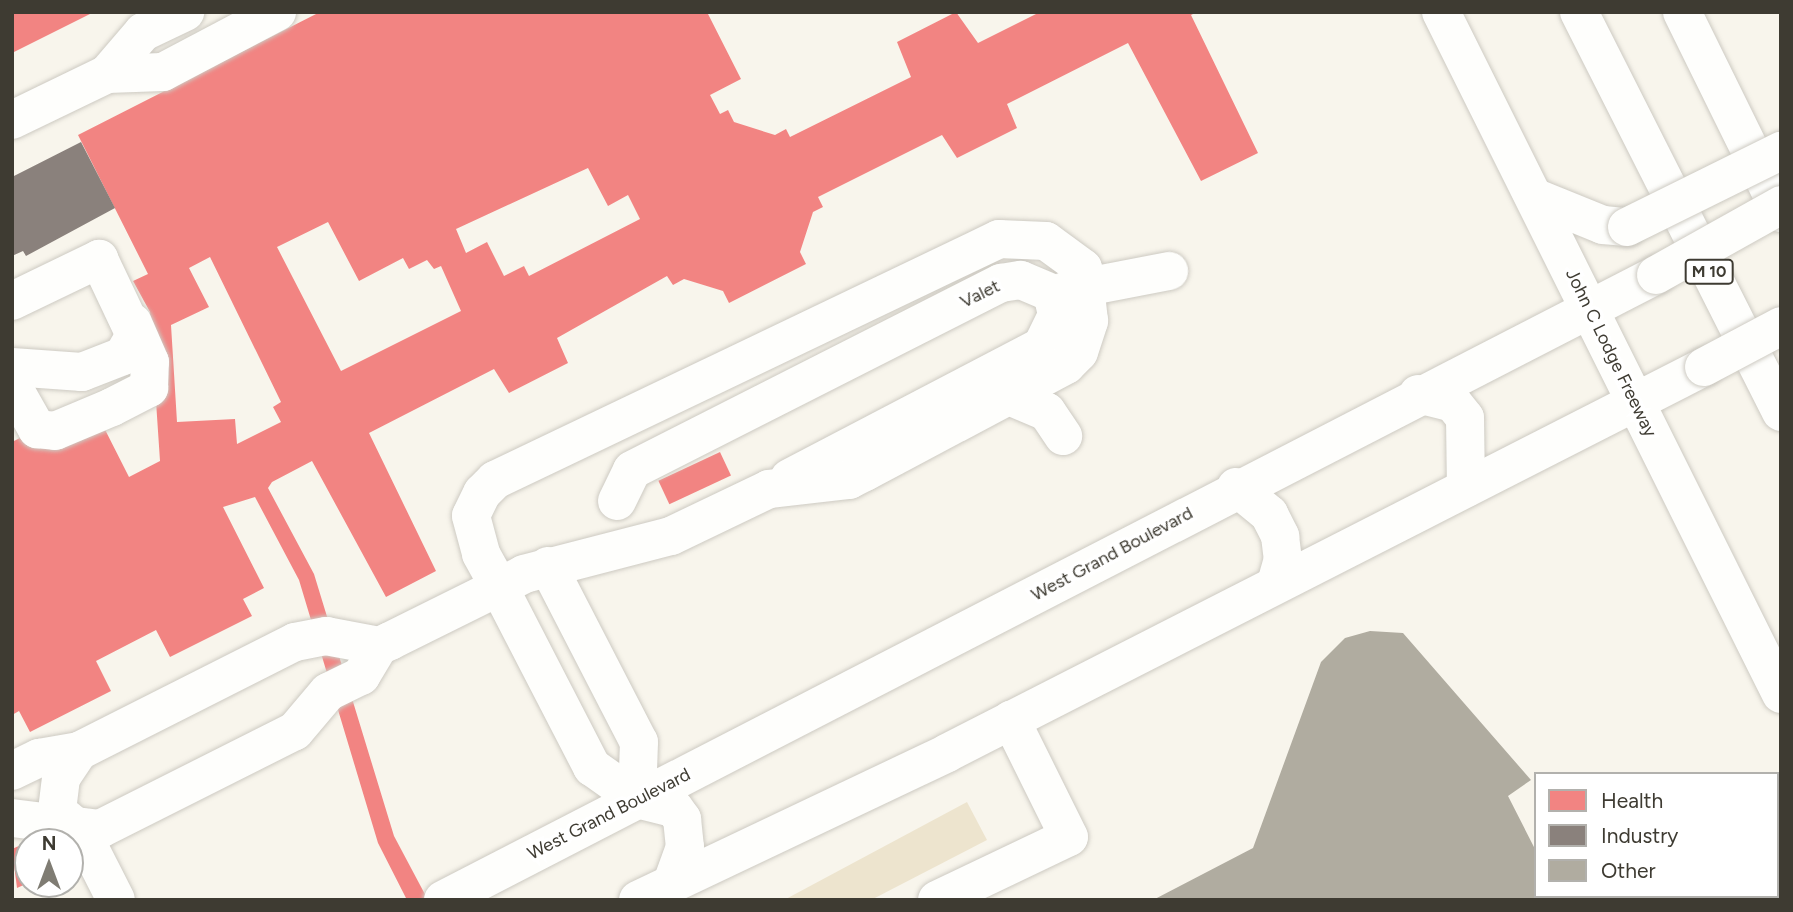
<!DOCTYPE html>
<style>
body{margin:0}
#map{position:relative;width:1793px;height:912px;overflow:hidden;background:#f8f5ec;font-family:Figtree,sans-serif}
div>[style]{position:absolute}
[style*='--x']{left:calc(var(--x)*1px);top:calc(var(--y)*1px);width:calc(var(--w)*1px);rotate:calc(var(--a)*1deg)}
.green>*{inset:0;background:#ede4ce}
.health>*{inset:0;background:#f28482;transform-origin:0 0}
.industry>*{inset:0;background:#8a817c}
.building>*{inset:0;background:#b0aca0}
.roads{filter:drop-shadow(0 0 2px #cdcac2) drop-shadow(0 0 2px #cdcac2)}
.minor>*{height:38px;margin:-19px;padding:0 19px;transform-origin:19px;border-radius:19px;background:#fefefc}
.major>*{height:38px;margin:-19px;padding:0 19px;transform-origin:19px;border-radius:19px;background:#fefefc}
.highway>*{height:38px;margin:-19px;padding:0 19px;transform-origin:19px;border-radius:19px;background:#fefefc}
.bridges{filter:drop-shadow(0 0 2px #cdcac2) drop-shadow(0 0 2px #cdcac2)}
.major-bridge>*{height:38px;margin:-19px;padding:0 19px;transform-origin:19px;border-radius:19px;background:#fefefc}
span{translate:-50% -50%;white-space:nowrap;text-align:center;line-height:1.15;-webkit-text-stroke:7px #fff;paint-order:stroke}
.shield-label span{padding:2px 5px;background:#fff;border:2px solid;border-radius:5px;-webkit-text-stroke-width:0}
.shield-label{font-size:16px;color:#3e3b32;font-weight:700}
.street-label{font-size:18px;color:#3e3b32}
.frame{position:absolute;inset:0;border:14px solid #3e3b32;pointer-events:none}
.legend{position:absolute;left:1534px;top:772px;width:245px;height:126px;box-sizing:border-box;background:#fff;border:2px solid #b2b1ad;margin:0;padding:9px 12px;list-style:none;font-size:21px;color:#3e3b32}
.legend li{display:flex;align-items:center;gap:14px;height:35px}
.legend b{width:35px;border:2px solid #b2b1ad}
.north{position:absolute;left:14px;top:828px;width:70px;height:70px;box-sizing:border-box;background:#fff;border:2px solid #b2b1ad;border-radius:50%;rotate:0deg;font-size:19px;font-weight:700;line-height:28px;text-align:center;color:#3e3b32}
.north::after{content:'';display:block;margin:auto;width:24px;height:32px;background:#7f7c73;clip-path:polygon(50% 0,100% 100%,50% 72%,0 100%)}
</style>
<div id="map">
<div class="green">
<div style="clip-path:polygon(967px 802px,987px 840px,871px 900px,784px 900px)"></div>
</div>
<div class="health">
<div style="clip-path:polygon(12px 12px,94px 12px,12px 53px)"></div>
<div style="clip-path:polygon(evenodd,320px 12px,707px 12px,741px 79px,710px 95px,720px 114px,728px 110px,734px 122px,775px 135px,786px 129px,790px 137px,911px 77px,897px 42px,956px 12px,978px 43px,1040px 12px,1197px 12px,1191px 15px,1258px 153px,1201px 181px,1128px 43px,1007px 104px,1017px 128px,957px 158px,942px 135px,818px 197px,823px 207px,813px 212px,800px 252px,806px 264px,729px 303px,723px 291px,684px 279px,673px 285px,667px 276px,557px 338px,568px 363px,509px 393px,494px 369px,369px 433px,436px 571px,386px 597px,312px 461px,272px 482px,268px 488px,314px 574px,394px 836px,428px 900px,407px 900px,378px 843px,299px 580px,255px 497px,223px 507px,264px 588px,243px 599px,252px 616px,170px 657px,156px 630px,96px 661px,111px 691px,30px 732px,19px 711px,12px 715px,12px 442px,91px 402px,129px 477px,160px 461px,150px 312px,133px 281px,148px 274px,78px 135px,320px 12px,588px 168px,608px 206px,628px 195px,640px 219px,529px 276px,524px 266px,504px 276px,487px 242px,466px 253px,456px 229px,588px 168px,320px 12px,328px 222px,359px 281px,403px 258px,409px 269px,427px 260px,434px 269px,441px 266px,461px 311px,341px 371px,277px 247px,328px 222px,320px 12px,210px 257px,281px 402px,273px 407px,281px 422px,237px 444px,235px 419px,177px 422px,171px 325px,209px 307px,189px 268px,210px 257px)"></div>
<div style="left:720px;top:452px;width:26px;height:68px;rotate:65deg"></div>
<div style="clip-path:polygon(28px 842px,28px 883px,17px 888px,12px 849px)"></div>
</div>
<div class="industry">
<div style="clip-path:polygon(81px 142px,115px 208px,26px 256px,23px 251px,12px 256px,12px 177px)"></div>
</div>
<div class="building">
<div style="clip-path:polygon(1370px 631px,1403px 633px,1531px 780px,1508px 796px,1536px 851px,1536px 896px,1560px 900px,1153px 900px,1253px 848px,1321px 662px,1345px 638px)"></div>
</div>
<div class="roads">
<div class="minor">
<div style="--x:107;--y:74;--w:55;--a:-49.4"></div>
<div style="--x:143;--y:32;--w:47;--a:-25.5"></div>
<div style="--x:12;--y:120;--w:106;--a:-25.8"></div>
<div style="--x:107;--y:74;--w:56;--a:-2"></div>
<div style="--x:163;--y:72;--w:129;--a:-27.8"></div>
<div style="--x:1065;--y:291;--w:106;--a:-10.9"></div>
<div style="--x:12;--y:301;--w:97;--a:-25.8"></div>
<div style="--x:99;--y:259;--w:84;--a:64.7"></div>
<div style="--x:135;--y:335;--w:24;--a:120"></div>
<div style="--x:123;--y:356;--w:44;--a:158.7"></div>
<div style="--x:82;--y:372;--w:70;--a:-175.9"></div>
<div style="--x:12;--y:385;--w:51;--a:60.4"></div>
<div style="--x:37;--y:429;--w:18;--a:6"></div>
<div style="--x:55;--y:431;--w:62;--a:-22.8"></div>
<div style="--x:112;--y:407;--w:42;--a:-27.2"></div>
<div style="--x:149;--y:388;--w:26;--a:-88"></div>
<div style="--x:150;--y:362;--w:43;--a:-113.6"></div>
<div style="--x:1009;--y:396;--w:41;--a:22.8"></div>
<div style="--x:1047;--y:412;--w:29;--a:56"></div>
<div style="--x:617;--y:501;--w:34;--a:-64"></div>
<div style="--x:632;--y:470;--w:414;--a:-26.9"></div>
<div style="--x:1001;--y:283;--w:20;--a:-9"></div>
<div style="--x:1021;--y:280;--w:34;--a:23"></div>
<div style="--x:1052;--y:293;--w:23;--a:77"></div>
<div style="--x:1057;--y:315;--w:34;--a:116"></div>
<div style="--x:1042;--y:346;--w:285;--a:152.4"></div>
<div style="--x:548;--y:566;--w:198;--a:62.7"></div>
<div style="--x:639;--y:742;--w:57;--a:92"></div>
<div style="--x:79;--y:751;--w:32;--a:124"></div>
<div style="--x:61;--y:778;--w:33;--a:97"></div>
<div style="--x:57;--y:811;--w:31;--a:40"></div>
<div style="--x:81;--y:831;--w:77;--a:63.1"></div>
<div style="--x:12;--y:771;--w:30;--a:-26"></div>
<div style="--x:39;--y:758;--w:41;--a:-9.9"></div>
<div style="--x:79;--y:751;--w:242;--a:-26.8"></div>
<div style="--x:295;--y:642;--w:32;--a:-11"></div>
<div style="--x:326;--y:636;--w:54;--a:10.7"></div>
<div style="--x:12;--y:818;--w:89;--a:7.1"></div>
<div style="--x:100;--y:829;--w:218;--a:-26.7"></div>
<div style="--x:295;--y:731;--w:51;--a:-49.8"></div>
<div style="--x:328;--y:692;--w:37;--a:-26"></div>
<div style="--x:361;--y:676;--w:35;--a:-59"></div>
<div style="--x:379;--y:646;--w:12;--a:-24"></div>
<div style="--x:390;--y:641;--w:122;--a:-26.4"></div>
<div style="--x:499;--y:587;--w:28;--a:-27"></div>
<div style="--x:524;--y:574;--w:152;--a:-14.5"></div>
<div style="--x:671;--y:536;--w:109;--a:-25.6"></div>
<div style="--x:769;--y:489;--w:81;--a:-6.4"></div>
<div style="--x:849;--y:480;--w:18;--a:-27"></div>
<div style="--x:865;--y:472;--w:228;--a:-28"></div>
<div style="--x:1066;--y:365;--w:18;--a:-45"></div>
<div style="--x:1079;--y:352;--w:33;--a:-72"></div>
<div style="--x:1089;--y:321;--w:53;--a:-96.5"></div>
<div style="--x:1083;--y:268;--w:46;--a:-143.9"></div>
<div style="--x:1046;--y:241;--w:47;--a:-177.6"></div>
<div style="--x:999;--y:239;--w:559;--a:154.44"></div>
<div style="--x:495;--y:480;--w:18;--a:135"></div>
<div style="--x:482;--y:493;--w:25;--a:116"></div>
<div style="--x:471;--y:516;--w:39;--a:75"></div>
<div style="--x:481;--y:554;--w:38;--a:61"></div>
<div style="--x:499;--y:587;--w:203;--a:62.7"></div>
<div style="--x:592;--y:767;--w:55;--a:35.4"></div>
<div style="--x:937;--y:900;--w:146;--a:-25.5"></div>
<div style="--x:1069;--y:837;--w:131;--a:-116.4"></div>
</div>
<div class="major">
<div style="--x:1441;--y:12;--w:762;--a:63.5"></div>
<div style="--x:1534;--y:197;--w:74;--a:22.1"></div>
<div style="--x:1603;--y:225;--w:24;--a:5"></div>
<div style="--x:1418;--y:394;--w:36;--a:14"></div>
<div style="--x:1453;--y:403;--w:19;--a:51"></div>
<div style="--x:1465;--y:418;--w:70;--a:89.2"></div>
<div style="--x:1236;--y:487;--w:43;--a:39.3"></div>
<div style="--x:1269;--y:514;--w:25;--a:63"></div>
<div style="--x:1280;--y:536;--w:23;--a:83"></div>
<div style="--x:1283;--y:559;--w:26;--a:106"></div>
<div style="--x:637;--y:799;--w:38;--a:14"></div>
<div style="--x:674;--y:808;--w:14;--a:54"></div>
<div style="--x:682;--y:819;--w:28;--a:84"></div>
<div style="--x:685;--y:847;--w:35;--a:110"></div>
<div style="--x:443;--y:900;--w:1365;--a:-27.26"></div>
<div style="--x:638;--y:900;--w:342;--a:-25.4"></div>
<div style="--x:947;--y:753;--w:850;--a:-27.02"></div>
</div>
<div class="highway">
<div style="--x:1579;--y:12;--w:448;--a:63.2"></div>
<div style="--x:1682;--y:12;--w:224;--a:63.8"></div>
</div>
</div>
<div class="bridges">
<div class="major-bridge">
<div style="--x:1627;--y:227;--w:172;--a:-26.3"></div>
<div style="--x:1656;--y:275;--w:143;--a:-29.2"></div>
<div style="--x:1704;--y:367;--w:87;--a:-28"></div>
</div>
</div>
<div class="shield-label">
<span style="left:1709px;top:272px">M 10</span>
</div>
<div class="street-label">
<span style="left:980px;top:294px;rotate:-26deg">Valet</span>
<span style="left:1611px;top:353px;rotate:64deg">John C Lodge Freeway</span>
<span style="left:1112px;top:554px;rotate:-28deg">West Grand Boulevard</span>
<span style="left:609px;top:814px;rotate:-27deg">West Grand Boulevard</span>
</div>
<div class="frame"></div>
<ul class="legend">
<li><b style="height:19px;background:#f28482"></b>Health</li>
<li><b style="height:19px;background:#8a817c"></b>Industry</li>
<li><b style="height:19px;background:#b0aca0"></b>Other</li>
</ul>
<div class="north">N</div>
</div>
